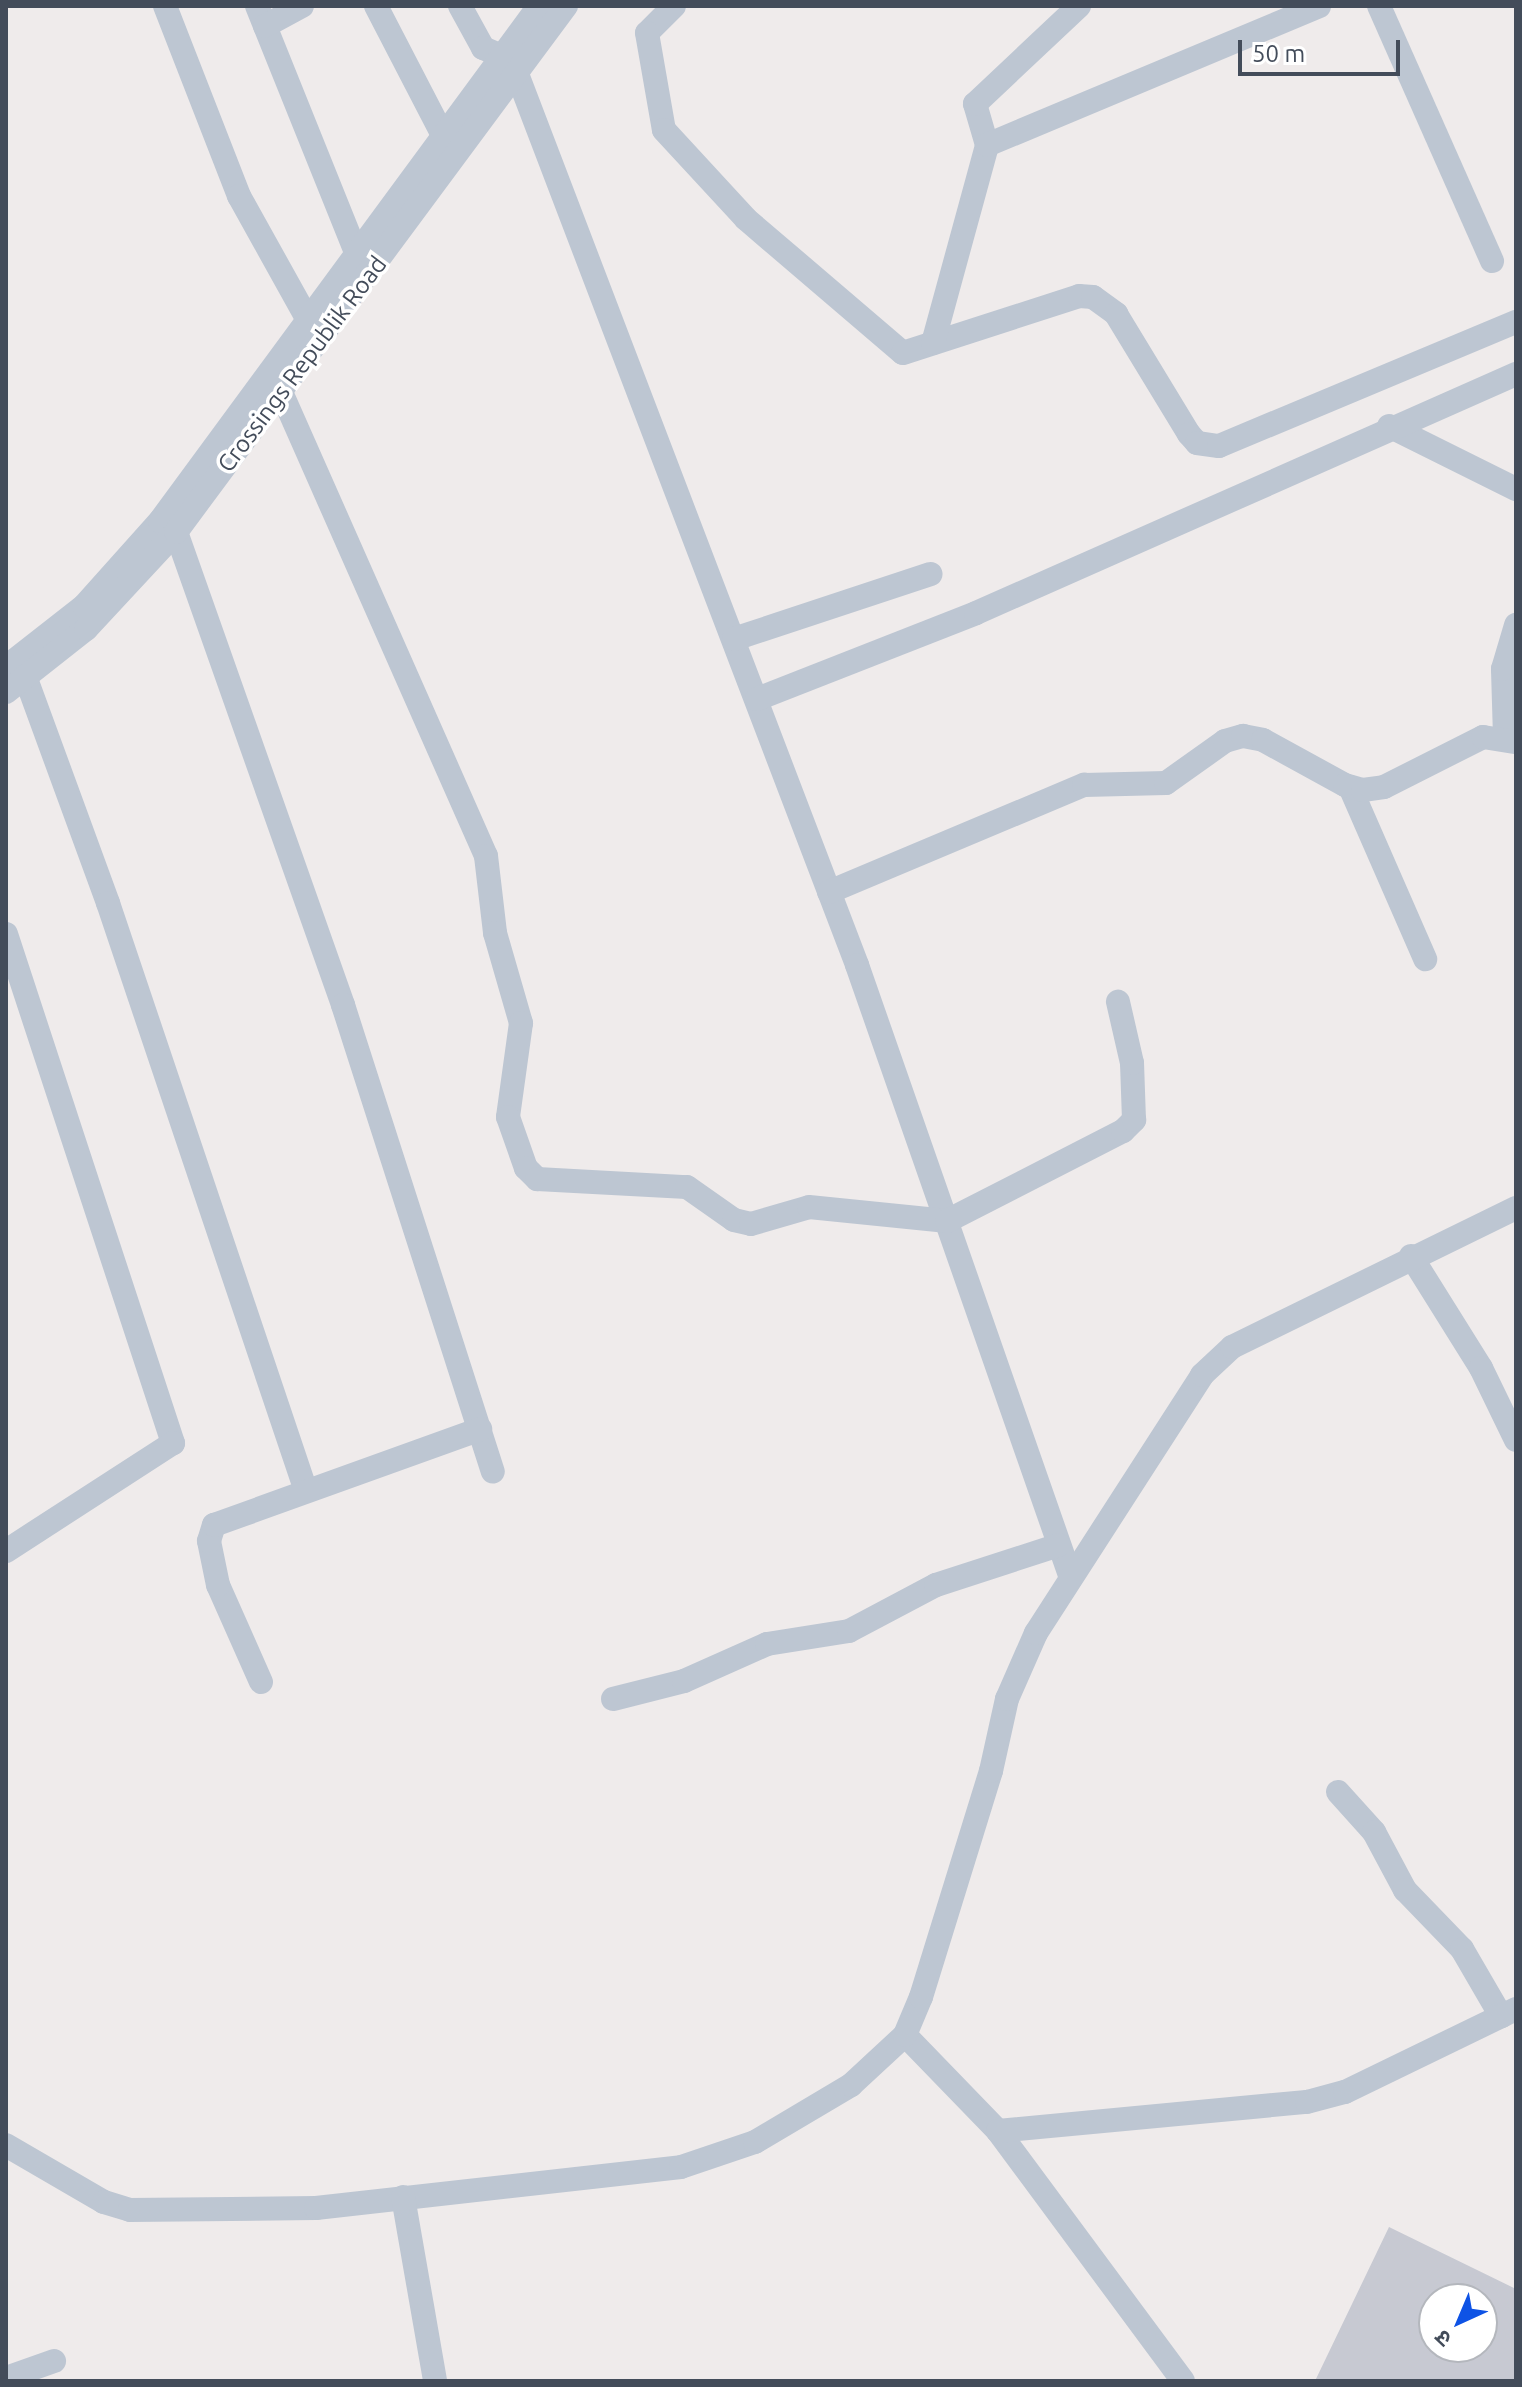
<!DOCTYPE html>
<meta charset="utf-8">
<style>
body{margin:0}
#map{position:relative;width:1522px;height:2387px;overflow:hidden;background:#efebeb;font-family:Ubuntu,"Noto Sans Devanagari",sans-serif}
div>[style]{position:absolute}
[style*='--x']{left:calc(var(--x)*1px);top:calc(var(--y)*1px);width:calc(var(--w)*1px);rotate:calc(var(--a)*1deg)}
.building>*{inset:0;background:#c7c9d2}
.minor>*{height:24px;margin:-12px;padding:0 12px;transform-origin:12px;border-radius:12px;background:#bdc6d2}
span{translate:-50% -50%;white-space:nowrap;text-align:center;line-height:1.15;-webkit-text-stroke:7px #fff;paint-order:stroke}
.street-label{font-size:24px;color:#434c5a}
.frame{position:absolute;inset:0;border:8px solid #434c5a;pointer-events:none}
.north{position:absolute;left:1418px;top:2283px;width:80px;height:80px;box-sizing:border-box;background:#fff;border:2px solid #b4b7bd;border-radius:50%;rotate:224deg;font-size:22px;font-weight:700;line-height:32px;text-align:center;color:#434c5a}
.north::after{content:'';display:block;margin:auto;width:28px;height:36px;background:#0e53e5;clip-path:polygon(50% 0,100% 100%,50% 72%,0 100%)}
.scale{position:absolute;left:1238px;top:40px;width:162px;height:36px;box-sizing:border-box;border:4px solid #434c5a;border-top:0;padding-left:10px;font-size:24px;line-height:28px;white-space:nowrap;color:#434c5a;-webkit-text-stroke:6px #fff;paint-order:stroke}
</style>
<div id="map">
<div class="building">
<div style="clip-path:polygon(evenodd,1389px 2227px,1516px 2289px,1516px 2381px,1315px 2381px,1389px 2227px,1434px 2299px,1482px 2299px,1482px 2347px,1434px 2347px,1434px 2299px)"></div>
</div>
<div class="minor">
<div style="--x:165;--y:6;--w:204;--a:68.7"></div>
<div style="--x:239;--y:196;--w:142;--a:60.9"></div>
<div style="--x:257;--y:6;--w:268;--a:68.1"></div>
<div style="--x:376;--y:6;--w:150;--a:62.6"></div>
<div style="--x:460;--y:6;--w:48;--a:61.3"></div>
<div style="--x:483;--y:48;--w:23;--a:23"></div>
<div style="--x:504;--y:57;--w:21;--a:53"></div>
<div style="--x:517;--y:74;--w:954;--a:69.11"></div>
<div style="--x:857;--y:965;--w:649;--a:70.76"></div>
<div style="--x:674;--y:6;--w:38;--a:135"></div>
<div style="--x:647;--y:33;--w:98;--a:80.1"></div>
<div style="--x:664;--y:130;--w:121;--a:47.3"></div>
<div style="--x:746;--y:219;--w:206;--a:40.5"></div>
<div style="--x:903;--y:353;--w:185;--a:-17.9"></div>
<div style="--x:1079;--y:296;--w:14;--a:4"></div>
<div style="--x:1093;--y:297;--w:29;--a:36"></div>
<div style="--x:1116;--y:314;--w:140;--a:58.7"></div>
<div style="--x:1189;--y:434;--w:12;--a:48"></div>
<div style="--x:1197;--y:443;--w:22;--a:8"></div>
<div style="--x:1219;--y:446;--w:322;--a:-22.7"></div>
<div style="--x:1379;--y:6;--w:279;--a:66.1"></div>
<div style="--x:265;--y:26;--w:42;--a:-28.4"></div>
<div style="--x:987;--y:145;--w:43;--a:-106.3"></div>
<div style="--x:975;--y:104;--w:143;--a:-43.3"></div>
<div style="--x:933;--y:343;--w:205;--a:-74.7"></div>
<div style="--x:987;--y:145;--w:360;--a:-22.7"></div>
<div style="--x:281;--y:392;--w:507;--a:66.16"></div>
<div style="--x:486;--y:856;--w:78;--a:83.3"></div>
<div style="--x:495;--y:933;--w:94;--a:73.9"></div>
<div style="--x:521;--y:1023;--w:95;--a:97.9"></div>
<div style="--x:508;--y:1117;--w:54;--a:70.6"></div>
<div style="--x:526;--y:1168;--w:16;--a:45"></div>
<div style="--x:537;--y:1179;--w:150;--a:3.1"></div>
<div style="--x:687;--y:1187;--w:57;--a:35.1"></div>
<div style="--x:734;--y:1220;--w:17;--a:13"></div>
<div style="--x:751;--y:1224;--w:60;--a:-16.3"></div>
<div style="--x:809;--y:1207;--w:139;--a:5.8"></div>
<div style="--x:947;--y:1221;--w:198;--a:-27.1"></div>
<div style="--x:1123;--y:1131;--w:16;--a:-45"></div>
<div style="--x:1134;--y:1120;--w:57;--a:-92"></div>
<div style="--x:1132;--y:1063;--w:63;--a:-102.9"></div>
<div style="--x:1389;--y:426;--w:142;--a:26.4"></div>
<div style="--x:176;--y:532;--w:502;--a:70.55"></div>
<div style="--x:343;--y:1005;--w:490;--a:72.2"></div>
<div style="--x:734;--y:639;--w:207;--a:-18.3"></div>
<div style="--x:6;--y:667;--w:99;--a:-38"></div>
<div style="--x:84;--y:606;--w:114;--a:-48.2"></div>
<div style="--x:160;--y:521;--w:639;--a:-53.65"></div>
<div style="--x:25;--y:676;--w:242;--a:69.9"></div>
<div style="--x:108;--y:903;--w:617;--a:71.39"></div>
<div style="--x:6;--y:692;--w:102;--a:-38.2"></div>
<div style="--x:86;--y:629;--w:132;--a:-47.1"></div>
<div style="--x:176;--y:532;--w:655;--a:-53.45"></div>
<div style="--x:757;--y:699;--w:235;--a:-21.4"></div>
<div style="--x:976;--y:613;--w:591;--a:-23.87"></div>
<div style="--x:1505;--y:737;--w:68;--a:-91.7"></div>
<div style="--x:1503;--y:669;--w:46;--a:-73.5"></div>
<div style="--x:1350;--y:787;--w:188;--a:66.4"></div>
<div style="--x:829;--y:892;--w:277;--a:-22.8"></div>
<div style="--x:1084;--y:785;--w:82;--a:-1.4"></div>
<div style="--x:1166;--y:783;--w:72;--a:-35.4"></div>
<div style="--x:1225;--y:741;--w:19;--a:-16"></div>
<div style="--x:1243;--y:736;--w:20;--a:11"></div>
<div style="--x:1263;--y:740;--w:94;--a:28.8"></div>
<div style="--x:1345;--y:785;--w:19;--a:16"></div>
<div style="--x:1363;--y:790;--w:21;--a:-8"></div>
<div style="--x:1384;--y:787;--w:111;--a:-26.8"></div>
<div style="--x:1483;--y:737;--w:33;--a:9"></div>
<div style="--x:6;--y:934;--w:536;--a:71.84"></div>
<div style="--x:173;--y:1443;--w:199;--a:147.1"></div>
<div style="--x:1411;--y:1256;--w:132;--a:58"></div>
<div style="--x:1481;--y:1368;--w:80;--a:64.1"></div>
<div style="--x:261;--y:1682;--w:106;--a:-113.9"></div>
<div style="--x:218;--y:1585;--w:45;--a:-101.6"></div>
<div style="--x:209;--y:1541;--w:17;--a:-73"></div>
<div style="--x:214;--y:1525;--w:283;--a:-19.8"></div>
<div style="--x:613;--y:1699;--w:73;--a:-14.2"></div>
<div style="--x:684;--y:1681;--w:91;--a:-24"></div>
<div style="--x:767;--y:1644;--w:83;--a:-9"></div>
<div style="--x:849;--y:1631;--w:98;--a:-27.9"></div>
<div style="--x:936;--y:1585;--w:129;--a:-18"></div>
<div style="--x:1338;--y:1792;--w:54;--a:48"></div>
<div style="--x:1374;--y:1832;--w:66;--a:61.9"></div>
<div style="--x:1405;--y:1890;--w:82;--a:46"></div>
<div style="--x:1462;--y:1949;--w:78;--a:59.8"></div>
<div style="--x:905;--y:2035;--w:134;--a:45.9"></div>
<div style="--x:998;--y:2131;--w:311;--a:53.5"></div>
<div style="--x:998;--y:2131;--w:310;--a:-5.4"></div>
<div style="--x:1307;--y:2102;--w:39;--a:-15"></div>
<div style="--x:1345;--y:2092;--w:190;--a:-25.9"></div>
<div style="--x:6;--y:2145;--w:113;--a:30.2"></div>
<div style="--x:104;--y:2202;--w:27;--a:17"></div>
<div style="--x:130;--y:2210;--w:186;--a:-0.6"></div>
<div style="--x:316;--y:2208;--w:367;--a:-6.4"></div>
<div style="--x:681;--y:2167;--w:78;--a:-18.7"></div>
<div style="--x:755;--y:2142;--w:112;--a:-30.7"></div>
<div style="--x:851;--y:2085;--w:74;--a:-42.8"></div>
<div style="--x:905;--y:2035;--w:41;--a:-67.2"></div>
<div style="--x:921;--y:1997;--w:237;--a:-72.8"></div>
<div style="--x:991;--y:1771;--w:74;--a:-77.5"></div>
<div style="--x:1007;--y:1699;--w:72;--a:-66.3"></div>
<div style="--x:1036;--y:1633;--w:307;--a:-57.2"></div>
<div style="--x:1202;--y:1375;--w:41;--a:-43"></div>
<div style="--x:1232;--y:1347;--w:316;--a:-26.1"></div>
<div style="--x:403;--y:2197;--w:187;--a:80.1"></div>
<div style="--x:6;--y:2378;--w:51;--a:-19.5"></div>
</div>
<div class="street-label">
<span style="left:302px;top:364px;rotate:-53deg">Crossings Republik Road</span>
</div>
<div class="frame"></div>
<div class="north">उ</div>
<div class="scale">50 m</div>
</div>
